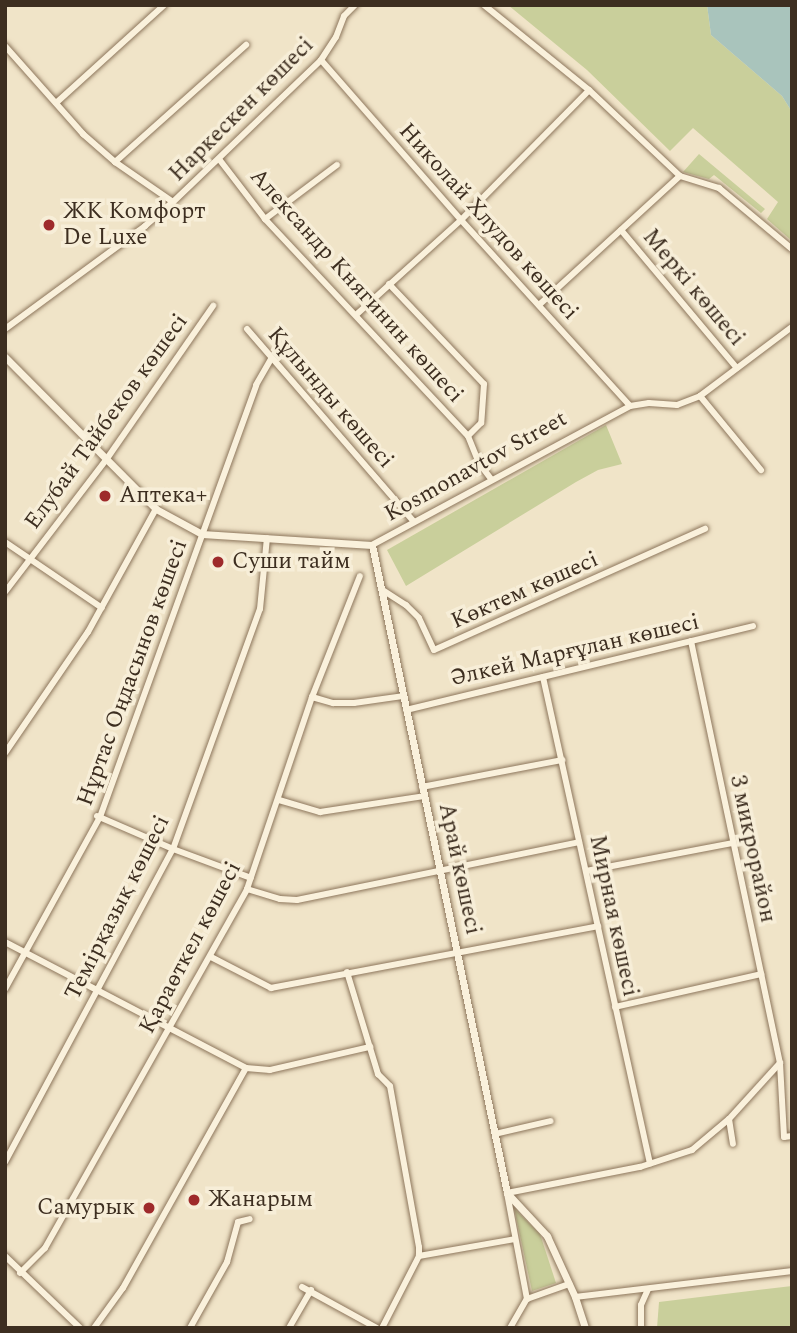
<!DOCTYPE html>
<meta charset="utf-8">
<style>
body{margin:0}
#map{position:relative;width:797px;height:1333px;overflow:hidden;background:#f0e4c8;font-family:Spectral,serif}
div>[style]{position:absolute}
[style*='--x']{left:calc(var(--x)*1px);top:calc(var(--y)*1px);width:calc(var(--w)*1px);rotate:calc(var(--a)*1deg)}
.green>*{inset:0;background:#c9cf9b}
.water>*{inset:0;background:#a9c4bc}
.roads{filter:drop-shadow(0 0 2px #8d765c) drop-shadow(0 0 2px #8d765c)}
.minor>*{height:6px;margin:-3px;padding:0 3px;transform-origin:3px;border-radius:3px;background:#faf1dc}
.tertiary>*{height:7px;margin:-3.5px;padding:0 3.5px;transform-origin:3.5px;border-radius:3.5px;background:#faf1dc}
.dots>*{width:19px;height:19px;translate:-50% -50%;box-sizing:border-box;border:4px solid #f7eed8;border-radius:50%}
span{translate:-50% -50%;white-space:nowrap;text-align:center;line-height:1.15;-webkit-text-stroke:7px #f7eed8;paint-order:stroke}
.street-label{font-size:23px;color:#3d2e20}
.poi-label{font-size:23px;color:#3d2e20}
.left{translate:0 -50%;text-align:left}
.right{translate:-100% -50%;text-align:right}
.frame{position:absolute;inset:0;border:7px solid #3d2e20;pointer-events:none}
</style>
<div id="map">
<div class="green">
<div style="clip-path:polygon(508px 5px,707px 5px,711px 35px,782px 96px,792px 112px,792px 241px,767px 219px,778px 202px,693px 128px,670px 151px,587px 70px)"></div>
<div style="clip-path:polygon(699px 154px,765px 209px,761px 213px,714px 175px,709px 179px,683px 172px)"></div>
<div style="clip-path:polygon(606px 425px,622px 464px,598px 470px,576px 482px,406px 586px,387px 550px)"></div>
<div style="clip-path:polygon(514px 1208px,540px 1234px,556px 1283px,532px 1291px)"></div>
<div style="clip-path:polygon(792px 1286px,792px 1328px,657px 1328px,659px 1302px)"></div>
</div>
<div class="water">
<div style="clip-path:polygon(707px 5px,792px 5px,792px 112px,782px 96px,711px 35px)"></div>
</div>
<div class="roads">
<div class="minor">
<div style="--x:484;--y:5;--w:135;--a:39"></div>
<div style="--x:589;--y:90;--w:125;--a:43.4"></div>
<div style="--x:680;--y:176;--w:41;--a:17.1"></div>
<div style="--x:719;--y:188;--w:95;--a:39.9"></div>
<div style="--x:5;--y:46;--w:118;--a:48.4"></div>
<div style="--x:83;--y:134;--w:43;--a:41.2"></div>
<div style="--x:115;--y:162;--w:70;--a:34.6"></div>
<div style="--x:321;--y:60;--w:213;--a:48.8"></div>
<div style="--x:461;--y:220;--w:251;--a:47.7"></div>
<div style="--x:56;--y:103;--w:146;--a:-42.2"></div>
<div style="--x:219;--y:159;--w:76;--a:52.5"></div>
<div style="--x:265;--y:219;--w:297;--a:46.9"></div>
<div style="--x:468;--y:436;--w:29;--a:68"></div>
<div style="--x:479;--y:463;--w:21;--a:53"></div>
<div style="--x:115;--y:162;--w:176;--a:-41.8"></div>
<div style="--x:265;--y:219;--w:90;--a:-36.9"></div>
<div style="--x:621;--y:230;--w:180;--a:50"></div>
<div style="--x:389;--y:284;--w:138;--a:46.5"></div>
<div style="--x:484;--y:384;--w:39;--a:94"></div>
<div style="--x:481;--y:423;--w:18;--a:135"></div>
<div style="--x:539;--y:305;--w:191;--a:-42.5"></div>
<div style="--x:357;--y:314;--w:140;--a:-42.1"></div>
<div style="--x:461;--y:220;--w:182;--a:-45.4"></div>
<div style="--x:5;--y:329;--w:174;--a:-36.3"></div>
<div style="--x:145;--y:226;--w:37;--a:-41"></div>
<div style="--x:173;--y:202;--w:205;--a:-43.8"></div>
<div style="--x:321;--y:60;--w:27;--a:-57"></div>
<div style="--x:336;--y:37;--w:22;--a:-69"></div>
<div style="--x:344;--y:16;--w:16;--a:-45"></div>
<div style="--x:247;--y:329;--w:255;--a:49.1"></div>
<div style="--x:700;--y:396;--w:96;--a:50.5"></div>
<div style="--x:5;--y:542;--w:117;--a:34.2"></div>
<div style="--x:372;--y:545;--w:293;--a:-28.3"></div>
<div style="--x:630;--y:406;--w:19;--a:-9"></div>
<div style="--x:649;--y:403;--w:28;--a:4"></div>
<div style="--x:677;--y:405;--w:25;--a:-21"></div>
<div style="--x:700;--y:396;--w:115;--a:-36.9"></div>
<div style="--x:381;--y:589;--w:30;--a:33"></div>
<div style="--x:406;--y:605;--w:18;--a:45"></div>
<div style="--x:419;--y:618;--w:35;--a:65"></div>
<div style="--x:434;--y:650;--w:297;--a:-24.1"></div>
<div style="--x:5;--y:592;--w:166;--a:-52.6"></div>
<div style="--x:106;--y:460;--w:188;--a:-55.2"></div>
<div style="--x:691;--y:641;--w:431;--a:78.1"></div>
<div style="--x:780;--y:1063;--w:74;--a:86.9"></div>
<div style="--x:784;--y:1137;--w:8;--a:-7"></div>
<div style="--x:543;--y:677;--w:498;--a:77.6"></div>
<div style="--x:312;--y:697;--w:22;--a:16"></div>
<div style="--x:333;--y:703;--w:21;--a:0"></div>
<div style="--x:354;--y:703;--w:49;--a:-8.1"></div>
<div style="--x:406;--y:710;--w:357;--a:-13.6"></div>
<div style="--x:5;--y:753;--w:147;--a:-55.6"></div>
<div style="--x:88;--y:632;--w:141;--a:-61.1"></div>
<div style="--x:422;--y:787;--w:143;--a:-10.9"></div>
<div style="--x:279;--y:800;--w:43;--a:16.3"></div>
<div style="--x:320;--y:812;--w:105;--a:-8.7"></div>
<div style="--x:97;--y:816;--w:83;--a:23.5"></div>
<div style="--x:173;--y:849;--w:83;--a:20.4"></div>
<div style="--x:586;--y:871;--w:150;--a:-10.8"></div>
<div style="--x:247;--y:889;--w:34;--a:17"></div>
<div style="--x:280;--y:899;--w:17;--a:3"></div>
<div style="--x:297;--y:900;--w:288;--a:-11.6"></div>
<div style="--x:5;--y:942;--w:272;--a:27.6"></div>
<div style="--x:246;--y:1068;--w:24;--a:5"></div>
<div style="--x:270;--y:1070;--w:103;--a:-13"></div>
<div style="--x:211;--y:957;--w:68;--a:27.3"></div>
<div style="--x:271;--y:988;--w:333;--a:-10.7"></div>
<div style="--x:347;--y:972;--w:107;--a:73.1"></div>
<div style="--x:378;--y:1074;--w:17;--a:45"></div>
<div style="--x:390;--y:1086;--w:164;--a:79.8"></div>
<div style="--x:419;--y:1247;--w:9;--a:90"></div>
<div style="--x:419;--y:1256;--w:81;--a:117.2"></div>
<div style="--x:5;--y:989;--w:196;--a:-61.1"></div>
<div style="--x:100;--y:817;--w:459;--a:-70.1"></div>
<div style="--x:256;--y:385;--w:30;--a:-60"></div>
<div style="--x:615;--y:1007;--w:150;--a:-12.7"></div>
<div style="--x:729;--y:1119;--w:25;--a:81"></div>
<div style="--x:495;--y:1134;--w:57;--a:-13.1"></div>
<div style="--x:5;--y:1162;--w:355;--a:-61.8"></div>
<div style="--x:173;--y:849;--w:255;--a:-70.1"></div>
<div style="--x:260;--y:609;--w:71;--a:-84.4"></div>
<div style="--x:5;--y:1256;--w:104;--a:43.8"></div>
<div style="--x:419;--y:1256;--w:97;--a:-10"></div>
<div style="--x:20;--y:1273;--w:35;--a:-45"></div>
<div style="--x:45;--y:1248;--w:412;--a:-60.6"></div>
<div style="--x:247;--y:889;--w:203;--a:-71.3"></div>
<div style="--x:312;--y:697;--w:130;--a:-68.4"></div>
<div style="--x:302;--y:1287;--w:85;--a:28.7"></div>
<div style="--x:575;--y:1297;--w:219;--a:-6.8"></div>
<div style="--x:527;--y:1299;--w:45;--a:-19.7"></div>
<div style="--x:94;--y:1328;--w:49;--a:-54.1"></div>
<div style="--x:123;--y:1288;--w:252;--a:-60.8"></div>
<div style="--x:190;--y:1328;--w:76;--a:-60.7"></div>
<div style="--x:227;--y:1262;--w:41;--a:-74.6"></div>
<div style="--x:238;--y:1222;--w:12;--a:-14"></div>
<div style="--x:289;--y:1328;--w:44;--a:-59.9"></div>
<div style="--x:510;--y:1328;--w:34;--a:-60"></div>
<div style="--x:527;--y:1299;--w:108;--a:-100.7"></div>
<div style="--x:507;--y:1193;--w:136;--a:-11.1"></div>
<div style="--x:640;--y:1167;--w:55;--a:-18.1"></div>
<div style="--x:692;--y:1150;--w:48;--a:-40"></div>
<div style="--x:729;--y:1119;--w:76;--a:-47.7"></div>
<div style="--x:641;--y:1328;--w:23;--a:-90"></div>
<div style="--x:641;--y:1305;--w:17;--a:-66"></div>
</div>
<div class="tertiary">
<div style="--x:5;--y:357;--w:214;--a:45.2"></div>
<div style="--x:156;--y:509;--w:52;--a:28.5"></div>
<div style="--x:202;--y:534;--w:170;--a:3.7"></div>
<div style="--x:372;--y:545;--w:662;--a:78.23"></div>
<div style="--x:507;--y:1193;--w:59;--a:47.1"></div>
<div style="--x:547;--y:1236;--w:67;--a:65.3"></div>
<div style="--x:575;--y:1297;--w:33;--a:72"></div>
</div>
</div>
<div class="dots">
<div style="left:49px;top:225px;background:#9e2a2b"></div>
<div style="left:105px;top:496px;background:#9e2a2b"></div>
<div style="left:218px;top:562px;background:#9e2a2b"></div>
<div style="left:194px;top:1200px;background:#9e2a2b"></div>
<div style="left:149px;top:1208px;background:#9e2a2b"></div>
</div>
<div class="street-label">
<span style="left:242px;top:110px;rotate:-45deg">Наркескен көшесі</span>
<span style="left:488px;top:222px;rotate:48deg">Николай Хлудов көшесі</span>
<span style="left:356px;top:286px;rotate:48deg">Александр Княгинин көшесі</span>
<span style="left:693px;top:288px;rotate:50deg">Меркі көшесі</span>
<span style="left:330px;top:398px;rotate:49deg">Құлынды көшесі</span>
<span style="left:107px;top:422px;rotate:-54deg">Елубай Тайбеков көшесі</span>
<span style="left:476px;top:467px;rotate:-29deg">Kosmonavtov Street</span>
<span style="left:525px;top:591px;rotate:-24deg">Көктем көшесі</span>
<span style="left:575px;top:651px;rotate:-13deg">Әлкей Марғұлан көшесі</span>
<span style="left:133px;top:673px;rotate:-70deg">Нұртас Оңдасынов көшесі</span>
<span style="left:752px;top:849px;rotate:78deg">3 микрорайон</span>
<span style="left:459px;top:869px;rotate:78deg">Арай көшесі</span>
<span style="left:118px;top:908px;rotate:-63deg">Темірқазық көшесі</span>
<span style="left:613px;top:916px;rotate:78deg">Мирная көшесі</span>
<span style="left:191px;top:948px;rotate:-62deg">Қараөткел көшесі</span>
</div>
<div class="poi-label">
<span class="left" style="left:63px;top:225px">ЖК Комфорт<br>De Luxe</span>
<span class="left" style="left:119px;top:496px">Аптека+</span>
<span class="left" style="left:232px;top:562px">Суши тайм</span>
<span class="left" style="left:208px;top:1200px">Жанарым</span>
<span class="right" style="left:135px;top:1208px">Самурык</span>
</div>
<div class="frame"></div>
</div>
